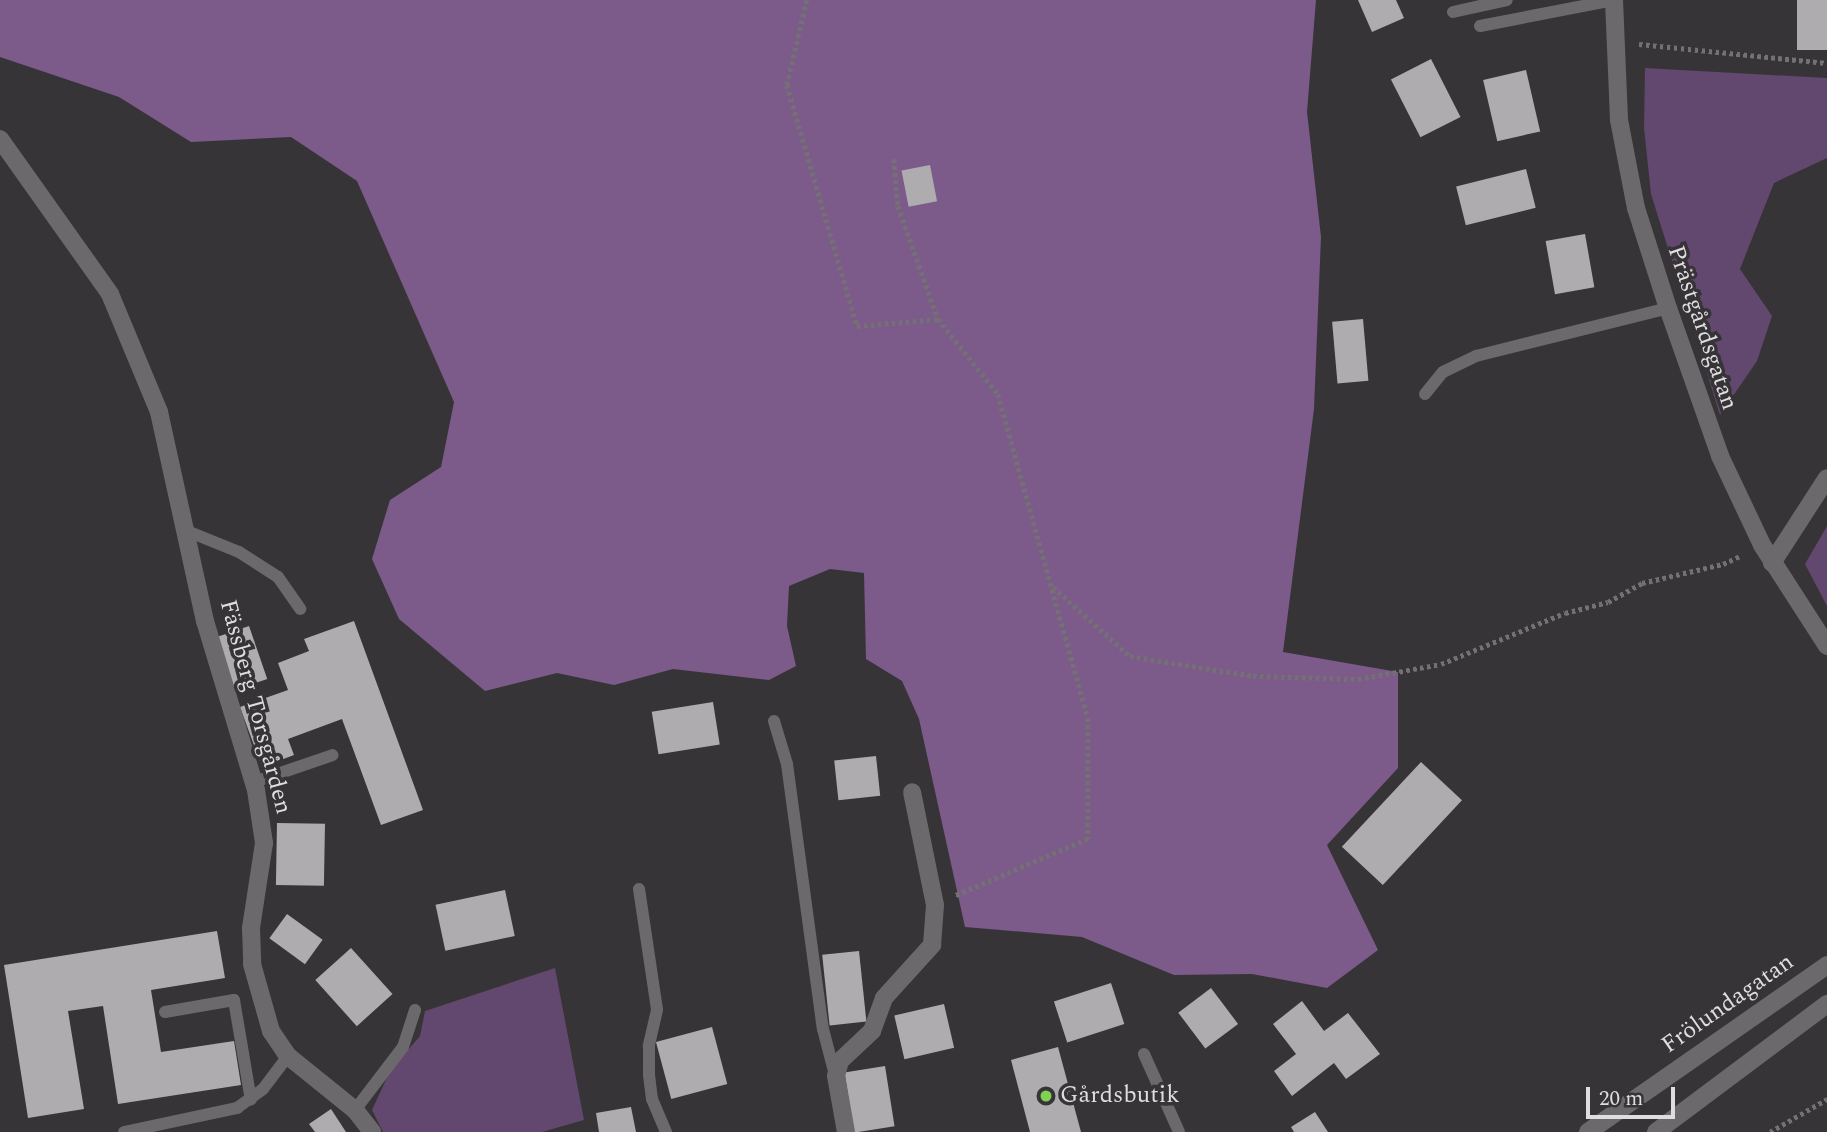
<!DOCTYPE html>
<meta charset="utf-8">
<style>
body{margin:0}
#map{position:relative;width:1827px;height:1132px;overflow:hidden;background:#363437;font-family:Spectral,serif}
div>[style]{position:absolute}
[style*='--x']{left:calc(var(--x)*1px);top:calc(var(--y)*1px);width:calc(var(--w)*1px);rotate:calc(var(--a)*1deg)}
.green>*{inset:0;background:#62476e}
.forest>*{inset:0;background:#7c5a89}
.building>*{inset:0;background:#afacb0;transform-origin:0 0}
.path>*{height:4.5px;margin-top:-2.25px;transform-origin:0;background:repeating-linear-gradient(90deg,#737173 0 3.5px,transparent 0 7px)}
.lane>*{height:12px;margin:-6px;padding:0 6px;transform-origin:6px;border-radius:6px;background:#6c696d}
.street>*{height:18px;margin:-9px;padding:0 9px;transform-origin:9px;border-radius:9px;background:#6c696d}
.dots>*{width:19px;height:19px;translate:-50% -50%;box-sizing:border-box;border:4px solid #363437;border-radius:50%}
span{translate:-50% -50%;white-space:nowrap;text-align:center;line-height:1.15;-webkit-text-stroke:7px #363437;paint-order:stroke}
.street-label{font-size:24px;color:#dfdddf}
.poi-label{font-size:24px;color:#dfdddf}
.left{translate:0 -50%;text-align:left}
.scale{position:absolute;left:1586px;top:1087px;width:89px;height:32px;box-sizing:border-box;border:4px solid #dfdddf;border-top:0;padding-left:9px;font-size:21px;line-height:24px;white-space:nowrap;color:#dfdddf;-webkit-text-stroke:5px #363437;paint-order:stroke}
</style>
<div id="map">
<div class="green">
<div style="clip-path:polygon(1645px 68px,1827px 78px,1827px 158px,1774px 183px,1740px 269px,1772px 316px,1757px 361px,1720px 415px,1651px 194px,1644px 128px)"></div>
<div style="clip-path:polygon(1827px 526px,1827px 606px,1805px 564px)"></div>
<div style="clip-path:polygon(555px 968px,584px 1120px,542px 1132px,383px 1132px,372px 1110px,390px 1071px,420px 1036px,425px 1011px)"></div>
</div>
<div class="forest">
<div style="clip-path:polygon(0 0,1316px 0,1307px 112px,1321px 237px,1314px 409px,1283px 652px,1398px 672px,1398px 768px,1327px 845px,1378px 950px,1327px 988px,1252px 974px,1174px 975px,1082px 937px,965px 927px,919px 719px,902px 681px,866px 659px,864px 573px,830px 569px,789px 586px,787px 626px,796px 666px,769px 680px,673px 669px,614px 685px,557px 673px,485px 691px,399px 619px,372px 559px,390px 500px,441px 467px,454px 402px,357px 181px,291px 137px,191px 142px,119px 97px,0 57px)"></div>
</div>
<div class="building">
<div style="clip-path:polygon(1358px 0,1396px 0,1404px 18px,1372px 32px)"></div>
<div style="left:1797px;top:0;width:30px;height:50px"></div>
<div style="left:1431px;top:59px;width:65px;height:45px;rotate:63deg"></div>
<div style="left:1526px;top:70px;width:63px;height:44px;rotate:77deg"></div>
<div style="left:930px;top:165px;width:37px;height:29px;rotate:79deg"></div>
<div style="left:1526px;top:169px;width:40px;height:72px;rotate:76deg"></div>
<div style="left:1585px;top:234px;width:54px;height:40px;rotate:80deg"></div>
<div style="left:1363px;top:319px;width:62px;height:31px;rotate:85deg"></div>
<div style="clip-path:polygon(354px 621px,423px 810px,381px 825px,342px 719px,288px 739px,294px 755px,262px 767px,240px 707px,288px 690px,278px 663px,309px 651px,304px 639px)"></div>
<div style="left:249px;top:626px;width:56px;height:34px;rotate:71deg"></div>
<div style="left:713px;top:702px;width:43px;height:62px;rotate:81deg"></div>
<div style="left:876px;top:756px;width:40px;height:42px;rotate:84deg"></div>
<div style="left:1421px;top:762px;width:56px;height:116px;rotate:43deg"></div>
<div style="left:277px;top:823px;width:48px;height:62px;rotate:1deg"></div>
<div style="left:505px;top:890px;width:47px;height:71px;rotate:78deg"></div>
<div style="left:287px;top:914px;width:44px;height:30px;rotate:36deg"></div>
<div style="clip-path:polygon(217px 931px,225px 978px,151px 990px,161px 1052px,234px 1041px,241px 1085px,118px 1104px,103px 1006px,68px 1011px,84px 1109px,28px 1118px,4px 965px)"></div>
<div style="left:351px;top:948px;width:62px;height:48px;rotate:48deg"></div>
<div style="left:859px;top:951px;width:71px;height:37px;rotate:84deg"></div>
<div style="left:1111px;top:983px;width:43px;height:60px;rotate:72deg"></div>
<div style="left:1211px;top:988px;width:45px;height:41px;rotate:53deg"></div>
<div style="clip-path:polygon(1302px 1001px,1324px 1031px,1348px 1013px,1380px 1054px,1346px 1079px,1334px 1063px,1292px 1096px,1274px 1071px,1296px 1054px,1273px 1024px)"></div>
<div style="left:944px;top:1004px;width:45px;height:51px;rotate:77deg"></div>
<div style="left:712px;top:1027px;width:59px;height:58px;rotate:75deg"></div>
<div style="clip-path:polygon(1058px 1047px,1081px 1132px,1030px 1132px,1011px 1060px)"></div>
<div style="left:885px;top:1066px;width:61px;height:41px;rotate:81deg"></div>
<div style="clip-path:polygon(631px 1107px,636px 1132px,599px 1132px,596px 1113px)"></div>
<div style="clip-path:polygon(331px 1109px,346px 1132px,315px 1132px,309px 1124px)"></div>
<div style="clip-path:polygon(1315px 1112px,1328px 1132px,1294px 1132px,1291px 1127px)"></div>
</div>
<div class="path">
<div style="--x:807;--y:0;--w:87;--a:103.2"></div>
<div style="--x:787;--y:85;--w:251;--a:73.8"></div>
<div style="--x:857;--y:326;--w:81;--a:-4.9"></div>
<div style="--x:1639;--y:44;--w:189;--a:5.8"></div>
<div style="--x:894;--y:159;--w:47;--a:85.1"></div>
<div style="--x:898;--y:206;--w:120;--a:70.5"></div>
<div style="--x:938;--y:319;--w:96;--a:51.3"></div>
<div style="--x:998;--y:394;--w:336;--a:74.5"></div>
<div style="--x:1088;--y:718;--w:121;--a:90"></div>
<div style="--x:1088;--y:839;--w:145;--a:156.8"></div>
<div style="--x:1053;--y:587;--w:103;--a:41.9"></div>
<div style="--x:1130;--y:656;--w:125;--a:9.2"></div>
<div style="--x:1253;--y:676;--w:105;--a:1.6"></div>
<div style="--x:1358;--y:679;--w:84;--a:-10.2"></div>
<div style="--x:1441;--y:664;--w:134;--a:-22.4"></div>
<div style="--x:1565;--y:613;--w:44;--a:-14.3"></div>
<div style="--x:1608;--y:602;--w:39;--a:-29"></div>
<div style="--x:1642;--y:583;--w:83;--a:-13.2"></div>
<div style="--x:1723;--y:564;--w:21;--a:-25"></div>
<div style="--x:1770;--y:1132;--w:66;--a:-30.1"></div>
</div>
<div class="lane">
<div style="--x:1453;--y:12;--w:55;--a:-12.5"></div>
<div style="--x:1480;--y:26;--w:136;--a:-11"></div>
<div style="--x:1425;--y:394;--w:28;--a:-51"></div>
<div style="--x:1443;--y:372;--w:37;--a:-26"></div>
<div style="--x:1476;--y:356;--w:198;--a:-14"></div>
<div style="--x:187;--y:531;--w:56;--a:22"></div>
<div style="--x:239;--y:552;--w:46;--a:32.7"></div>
<div style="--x:278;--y:577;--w:39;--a:55"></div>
<div style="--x:774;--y:721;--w:45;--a:73.2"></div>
<div style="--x:787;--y:764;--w:267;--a:82.3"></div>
<div style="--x:823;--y:1029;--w:48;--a:75.4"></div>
<div style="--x:254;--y:782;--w:83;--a:-18.9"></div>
<div style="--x:639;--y:889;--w:122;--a:81.5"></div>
<div style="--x:657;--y:1010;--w:37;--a:103"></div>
<div style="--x:649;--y:1046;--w:29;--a:90"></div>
<div style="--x:649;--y:1075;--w:24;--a:83"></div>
<div style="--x:652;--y:1099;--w:36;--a:67"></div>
<div style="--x:165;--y:1012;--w:70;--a:-9.9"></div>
<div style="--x:234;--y:1000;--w:101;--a:80.4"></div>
<div style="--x:1144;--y:1054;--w:85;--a:65.8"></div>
<div style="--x:355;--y:1110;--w:79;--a:-52.7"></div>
<div style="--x:403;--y:1047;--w:39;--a:-72"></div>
<div style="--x:124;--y:1132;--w:116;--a:-12"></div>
<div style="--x:237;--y:1108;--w:32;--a:-36"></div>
<div style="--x:263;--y:1089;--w:41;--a:-52.9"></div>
</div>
<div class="street">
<div style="--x:1614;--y:0;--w:120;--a:87.6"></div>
<div style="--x:1619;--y:120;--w:90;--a:79.1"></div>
<div style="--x:1636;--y:208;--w:105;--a:72.3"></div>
<div style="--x:1668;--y:308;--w:157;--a:70.6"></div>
<div style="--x:1720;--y:456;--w:98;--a:64.7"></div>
<div style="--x:1762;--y:545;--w:120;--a:57.2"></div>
<div style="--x:0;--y:139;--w:190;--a:54.6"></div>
<div style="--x:110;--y:294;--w:128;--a:67.4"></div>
<div style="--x:159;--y:412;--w:214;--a:77.6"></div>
<div style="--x:205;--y:621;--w:177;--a:73.2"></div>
<div style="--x:256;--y:790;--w:54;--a:81.4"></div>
<div style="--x:264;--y:843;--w:86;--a:98.7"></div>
<div style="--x:251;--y:928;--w:36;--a:88"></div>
<div style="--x:252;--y:964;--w:70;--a:74.2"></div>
<div style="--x:271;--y:1031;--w:30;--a:56"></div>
<div style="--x:288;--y:1056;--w:86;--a:38.9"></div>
<div style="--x:355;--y:1110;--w:28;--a:52"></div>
<div style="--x:1772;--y:563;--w:101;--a:-57.1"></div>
<div style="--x:846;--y:1132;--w:57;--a:-100.1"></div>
<div style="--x:836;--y:1076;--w:16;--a:-75"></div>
<div style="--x:840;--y:1061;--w:44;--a:-43.2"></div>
<div style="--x:872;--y:1031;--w:35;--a:-70"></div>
<div style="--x:884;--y:998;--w:72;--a:-47.8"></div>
<div style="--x:932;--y:945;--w:40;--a:-85.7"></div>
<div style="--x:935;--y:905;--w:115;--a:-101.5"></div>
<div style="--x:1588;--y:1132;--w:292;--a:-34.9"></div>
<div style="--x:1656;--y:1132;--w:214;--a:-36.8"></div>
</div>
<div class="dots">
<div style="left:1046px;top:1096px;background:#80d051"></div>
</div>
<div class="street-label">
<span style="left:1702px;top:328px;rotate:71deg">Prästgårdsgatan</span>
<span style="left:255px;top:707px;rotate:75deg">Fässberg Torsgården</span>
<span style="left:1728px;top:1004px;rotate:-35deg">Frölundagatan</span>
</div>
<div class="poi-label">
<span class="left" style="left:1060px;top:1096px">Gårdsbutik</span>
</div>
<div class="scale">20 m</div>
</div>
